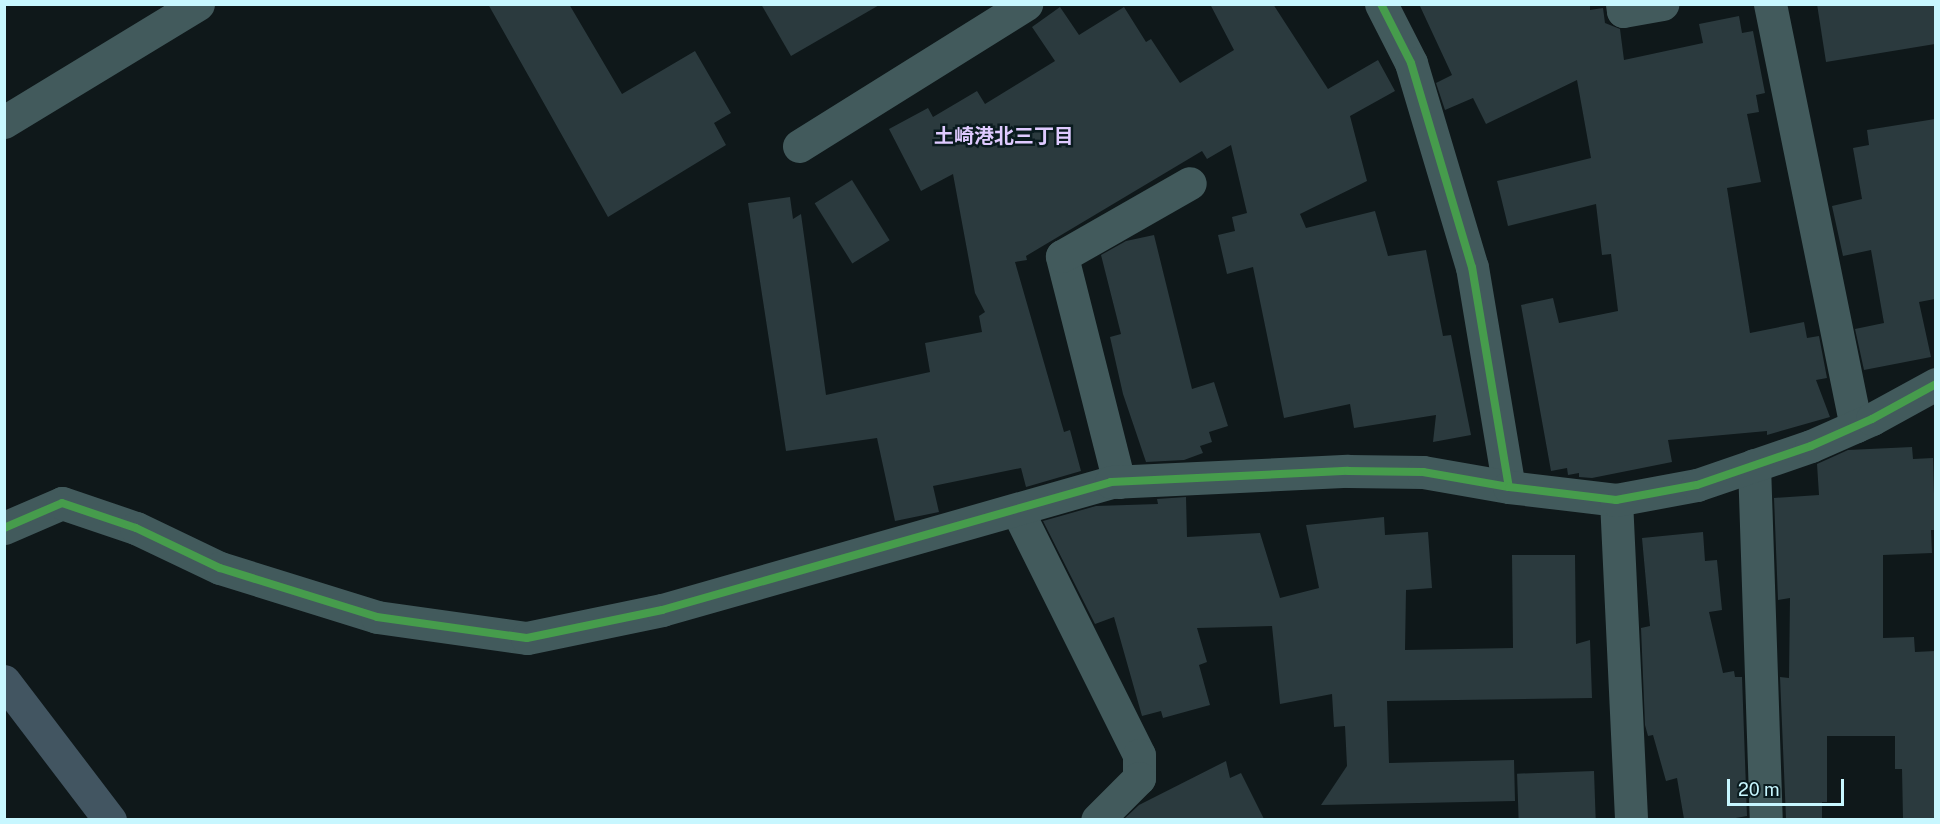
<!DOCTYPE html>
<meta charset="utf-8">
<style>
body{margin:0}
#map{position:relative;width:1940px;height:824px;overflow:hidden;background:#0f181a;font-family:"Public Sans","Noto Sans JP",sans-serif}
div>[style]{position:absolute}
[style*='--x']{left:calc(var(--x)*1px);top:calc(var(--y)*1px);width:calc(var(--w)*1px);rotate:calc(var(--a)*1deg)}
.building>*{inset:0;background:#2b3a3e;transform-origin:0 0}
.minor>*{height:33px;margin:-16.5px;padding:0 16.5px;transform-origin:16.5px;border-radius:16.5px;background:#425a5c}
.major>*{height:33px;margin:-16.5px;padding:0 16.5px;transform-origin:16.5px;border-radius:16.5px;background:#425561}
.cycleway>*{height:8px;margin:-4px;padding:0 4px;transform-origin:4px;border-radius:4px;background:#469c4c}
span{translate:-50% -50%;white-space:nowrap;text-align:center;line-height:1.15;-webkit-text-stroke:5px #0a1b1f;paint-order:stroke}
.neighbourhood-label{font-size:20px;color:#dfcaff;font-weight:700}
.frame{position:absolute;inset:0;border:6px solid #c8f7ff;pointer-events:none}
.scale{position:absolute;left:1727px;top:779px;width:117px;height:27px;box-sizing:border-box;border:3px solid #c8f7ff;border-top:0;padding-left:8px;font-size:18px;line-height:21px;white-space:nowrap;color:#c8f7ff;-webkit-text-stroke:4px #0a1b1f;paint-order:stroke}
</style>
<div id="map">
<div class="building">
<div style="clip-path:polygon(488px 4px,569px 4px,622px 94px,695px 51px,731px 113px,714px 123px,726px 145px,608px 217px)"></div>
<div style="clip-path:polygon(761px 4px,881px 4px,791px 56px)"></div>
<div style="clip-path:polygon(1210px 4px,1273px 4px,1328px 89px,1378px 60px,1395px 91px,1350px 116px,1367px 181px,1300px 214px,1306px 228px,1375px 211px,1388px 256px,1426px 250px,1443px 336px,1451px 335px,1471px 435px,1433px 442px,1436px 415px,1354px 428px,1350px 404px,1284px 418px,1253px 267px,1227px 274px,1218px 235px,1235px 231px,1232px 217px,1247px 213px,1231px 145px,1207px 159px,1202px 151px,1026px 256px,1027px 260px,1015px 262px,1064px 432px,1070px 430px,1081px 471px,1026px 487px,1021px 468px,933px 486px,939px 512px,895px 521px,877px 438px,786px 451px,748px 203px,790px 197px,793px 219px,801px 214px,826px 395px,930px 372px,925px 343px,982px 332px,979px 316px,985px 312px,975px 293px,953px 174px,921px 191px,889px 129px,928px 108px,933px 117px,977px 91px,985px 104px,1055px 61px,1032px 27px,1060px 7px,1079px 35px,1124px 7px,1146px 42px,1151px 39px,1180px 83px,1234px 50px)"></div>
<div style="clip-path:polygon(1419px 4px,1590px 4px,1590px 10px,1603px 8px,1605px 23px,1620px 29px,1624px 60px,1703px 43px,1699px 24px,1739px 16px,1742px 33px,1753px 31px,1765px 93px,1756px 95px,1759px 112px,1747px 114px,1761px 182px,1727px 188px,1750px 333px,1804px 322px,1807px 338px,1819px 336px,1827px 378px,1816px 380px,1830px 417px,1767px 435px,1767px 431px,1668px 440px,1672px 462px,1592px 478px,1579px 477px,1579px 473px,1568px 475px,1567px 468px,1551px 471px,1521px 305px,1553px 298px,1559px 323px,1618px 311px,1611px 254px,1602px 255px,1596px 204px,1508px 226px,1497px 181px,1591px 158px,1577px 80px,1486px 124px,1473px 98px,1445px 110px,1436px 83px,1452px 75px)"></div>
<div style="clip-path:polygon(1817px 4px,1935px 4px,1935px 44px,1826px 62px)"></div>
<div style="clip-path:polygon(1935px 119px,1935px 299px,1919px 302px,1931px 357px,1864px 370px,1855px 329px,1884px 323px,1871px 250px,1843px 256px,1832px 206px,1862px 199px,1853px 148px,1869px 145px,1867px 130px)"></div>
<div style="left:852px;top:180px;width:71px;height:44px;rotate:58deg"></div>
<div style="clip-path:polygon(1154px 235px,1192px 389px,1214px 382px,1228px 426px,1209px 432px,1212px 442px,1200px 446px,1203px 453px,1184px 460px,1146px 462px,1123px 394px,1110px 337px,1121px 334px,1101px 255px,1126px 241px)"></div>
<div style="clip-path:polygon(1912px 447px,1913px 459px,1933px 458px,1935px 530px,1931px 530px,1932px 553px,1883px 555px,1883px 638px,1914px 637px,1915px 652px,1935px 651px,1935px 819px,1903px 819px,1902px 769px,1895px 769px,1895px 736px,1827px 736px,1827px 802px,1822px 802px,1822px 819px,1786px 819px,1780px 677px,1789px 678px,1790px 598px,1778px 600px,1774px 498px,1819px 495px,1817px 464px,1848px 450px)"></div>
<div style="clip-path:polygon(1186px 497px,1187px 537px,1260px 533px,1280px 598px,1319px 588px,1306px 525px,1384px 517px,1385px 535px,1428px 532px,1432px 588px,1406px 590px,1405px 650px,1513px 648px,1512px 555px,1575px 555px,1576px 644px,1590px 640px,1592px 698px,1387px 701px,1389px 763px,1514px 760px,1515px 801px,1321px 805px,1347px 766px,1345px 726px,1334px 727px,1332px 694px,1280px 704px,1272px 626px,1197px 628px,1207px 662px,1199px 665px,1210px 705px,1163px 718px,1161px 711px,1142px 716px,1114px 617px,1095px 624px,1043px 521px,1096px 506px,1158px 504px,1157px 499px)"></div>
<div style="clip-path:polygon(1703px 532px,1705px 561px,1717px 560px,1722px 610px,1709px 612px,1723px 673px,1734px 671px,1735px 677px,1742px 677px,1747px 816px,1730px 819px,1684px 819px,1677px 778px,1666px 781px,1653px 735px,1648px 736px,1645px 725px,1641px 628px,1650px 626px,1642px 538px)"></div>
<div style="clip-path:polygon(1226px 761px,1230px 778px,1241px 773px,1264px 819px,1124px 819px,1139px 805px)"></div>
<div style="left:1594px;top:771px;width:48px;height:77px;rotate:88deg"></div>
</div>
<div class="minor">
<div style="--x:1381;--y:4;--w:66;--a:63"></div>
<div style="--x:1411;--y:63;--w:213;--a:73.4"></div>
<div style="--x:1472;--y:267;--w:223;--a:80.5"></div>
<div style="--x:1622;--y:4;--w:7;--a:82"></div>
<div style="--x:1623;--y:11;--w:40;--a:-10"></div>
<div style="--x:1770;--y:4;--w:431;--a:78.5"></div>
<div style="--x:4;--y:122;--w:227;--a:-31.3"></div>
<div style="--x:799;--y:146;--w:268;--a:-32"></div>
<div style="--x:1754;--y:465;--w:355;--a:88.1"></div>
<div style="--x:1119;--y:482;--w:233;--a:-104.2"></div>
<div style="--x:1062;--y:256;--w:147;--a:-29.7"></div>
<div style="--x:1616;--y:500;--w:320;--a:87.3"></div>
<div style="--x:1018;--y:512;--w:271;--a:63.5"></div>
<div style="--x:1139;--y:755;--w:23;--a:90"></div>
<div style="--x:1139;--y:778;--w:59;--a:135"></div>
<div style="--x:4;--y:528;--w:63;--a:-23.3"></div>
<div style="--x:62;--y:503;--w:78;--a:18.7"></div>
<div style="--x:136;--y:528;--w:93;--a:25.5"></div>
<div style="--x:220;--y:568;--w:164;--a:17.3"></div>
<div style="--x:377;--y:617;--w:151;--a:8"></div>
<div style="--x:527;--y:638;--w:138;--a:-11.7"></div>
<div style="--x:662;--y:610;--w:467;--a:-15.9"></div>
<div style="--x:1111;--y:482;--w:237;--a:-2.7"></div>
<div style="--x:1348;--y:471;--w:75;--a:0.8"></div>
<div style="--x:1423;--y:472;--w:87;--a:9.9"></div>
<div style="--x:1509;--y:487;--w:108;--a:6.9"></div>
<div style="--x:1616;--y:500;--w:82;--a:-10.5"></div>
<div style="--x:1697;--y:485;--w:120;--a:-18.9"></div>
<div style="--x:1811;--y:446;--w:67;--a:-23.9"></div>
<div style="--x:1872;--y:419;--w:73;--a:-28.7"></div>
</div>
<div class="major">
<div style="--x:4;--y:681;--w:175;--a:52.7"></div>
</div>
<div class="cycleway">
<div style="--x:1381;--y:4;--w:66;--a:63"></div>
<div style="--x:1411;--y:63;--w:213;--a:73.4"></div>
<div style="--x:1472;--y:267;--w:223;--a:80.5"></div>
<div style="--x:4;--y:528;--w:63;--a:-23.3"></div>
<div style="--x:62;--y:503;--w:78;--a:18.7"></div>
<div style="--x:136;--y:528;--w:93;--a:25.5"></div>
<div style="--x:220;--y:568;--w:164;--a:17.3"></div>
<div style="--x:377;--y:617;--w:151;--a:8"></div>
<div style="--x:527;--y:638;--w:138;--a:-11.7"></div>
<div style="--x:662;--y:610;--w:467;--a:-15.9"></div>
<div style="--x:1111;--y:482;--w:237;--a:-2.7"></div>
<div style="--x:1348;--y:471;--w:75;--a:0.8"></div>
<div style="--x:1423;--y:472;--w:87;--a:9.9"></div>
<div style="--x:1509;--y:487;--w:108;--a:6.9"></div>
<div style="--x:1616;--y:500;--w:82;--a:-10.5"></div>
<div style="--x:1697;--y:485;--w:120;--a:-18.9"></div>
<div style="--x:1811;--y:446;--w:67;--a:-23.9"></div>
<div style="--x:1872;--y:419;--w:73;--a:-28.7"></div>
</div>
<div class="neighbourhood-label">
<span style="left:1004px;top:136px">土崎港北三丁目</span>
</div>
<div class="frame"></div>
<div class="scale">20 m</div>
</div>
